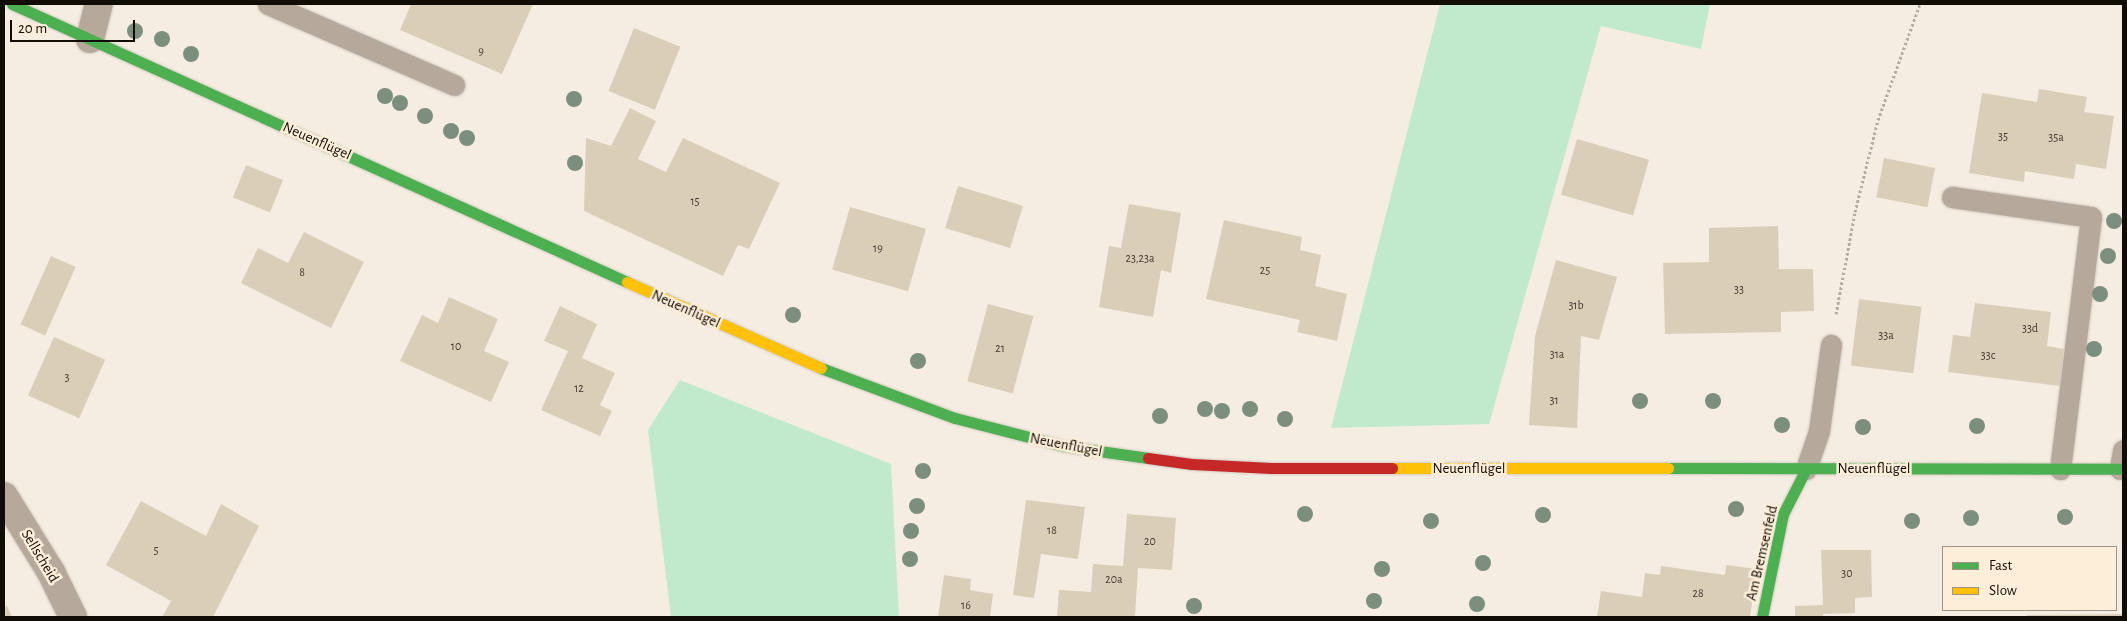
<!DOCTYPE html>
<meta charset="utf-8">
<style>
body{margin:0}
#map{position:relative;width:2127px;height:621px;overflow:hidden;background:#f5ede1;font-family:"Alegreya Sans",sans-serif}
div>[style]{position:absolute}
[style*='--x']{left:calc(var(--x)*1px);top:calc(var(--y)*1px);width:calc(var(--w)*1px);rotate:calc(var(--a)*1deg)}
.green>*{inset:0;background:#c1eacd}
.building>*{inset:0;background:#dbceb9;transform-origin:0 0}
.path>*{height:3px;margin-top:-1.5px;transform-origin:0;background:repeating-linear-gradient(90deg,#b4aba0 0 2.5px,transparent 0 5px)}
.roads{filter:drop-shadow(0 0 1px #cfc8bf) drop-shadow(0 0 1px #cfc8bf)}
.lane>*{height:21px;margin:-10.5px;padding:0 10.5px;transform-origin:10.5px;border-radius:10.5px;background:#b6a89b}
.street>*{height:28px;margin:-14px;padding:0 14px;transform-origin:14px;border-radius:14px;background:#b6a89b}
.fast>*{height:11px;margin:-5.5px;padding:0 5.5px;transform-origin:5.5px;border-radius:5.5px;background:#4caf50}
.slow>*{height:11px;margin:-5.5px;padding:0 5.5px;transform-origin:5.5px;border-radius:5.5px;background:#ffc107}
.jam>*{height:11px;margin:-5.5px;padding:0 5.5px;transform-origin:5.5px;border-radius:5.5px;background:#c62828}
.trees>*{width:16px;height:16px;margin:-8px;border-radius:50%;background:#7c8f7f}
span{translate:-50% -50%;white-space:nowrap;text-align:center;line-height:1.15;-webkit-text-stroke:5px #fdeed9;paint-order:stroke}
.number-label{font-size:12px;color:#443c32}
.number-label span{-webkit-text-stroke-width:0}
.street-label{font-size:15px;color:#110c05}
.frame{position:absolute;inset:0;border:5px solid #110c05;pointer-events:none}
.legend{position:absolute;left:1942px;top:546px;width:175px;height:65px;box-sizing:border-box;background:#fdeed9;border:1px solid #9f9484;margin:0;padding:6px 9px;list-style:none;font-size:15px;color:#110c05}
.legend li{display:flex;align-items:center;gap:10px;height:25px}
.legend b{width:25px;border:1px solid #9f9484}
.scale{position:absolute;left:10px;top:20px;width:125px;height:22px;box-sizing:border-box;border:2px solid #110c05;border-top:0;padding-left:6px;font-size:15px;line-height:18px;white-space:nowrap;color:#110c05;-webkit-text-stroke:4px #fdeed9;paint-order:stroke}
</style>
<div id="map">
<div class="green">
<div style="clip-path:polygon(1440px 4px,1710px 4px,1701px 49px,1601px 26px,1489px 424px,1331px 428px)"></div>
<div style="clip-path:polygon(680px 380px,891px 464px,899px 617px,671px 617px,648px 430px)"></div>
</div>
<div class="building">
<div style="clip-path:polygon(411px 4px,533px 4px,502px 74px,400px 30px)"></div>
<div style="left:634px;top:28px;width:50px;height:68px;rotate:22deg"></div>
<div style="clip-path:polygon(2039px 89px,2087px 97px,2084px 112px,2114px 116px,2106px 169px,2076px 164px,2074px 179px,2025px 171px,2024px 182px,1969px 173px,1982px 93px,2037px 102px)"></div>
<div style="clip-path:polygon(630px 108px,656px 121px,638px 159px,666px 172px,683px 138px,780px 183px,749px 249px,738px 245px,723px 276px,584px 211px,586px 138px,611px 146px)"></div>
<div style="left:1577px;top:139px;width:75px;height:58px;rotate:16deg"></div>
<div style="left:1884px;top:158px;width:52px;height:40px;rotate:11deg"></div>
<div style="left:246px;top:165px;width:40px;height:35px;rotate:22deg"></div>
<div style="left:958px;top:186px;width:68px;height:44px;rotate:17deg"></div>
<div style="clip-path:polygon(1129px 204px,1181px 213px,1171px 273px,1161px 270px,1153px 317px,1099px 307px,1109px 246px,1121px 248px)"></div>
<div style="left:850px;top:207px;width:79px;height:65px;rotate:16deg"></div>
<div style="clip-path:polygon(1224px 220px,1302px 237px,1300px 250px,1321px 255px,1315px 286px,1347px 294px,1337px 341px,1297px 332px,1300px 320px,1206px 299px)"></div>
<div style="clip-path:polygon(1778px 226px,1779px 269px,1813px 269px,1814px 311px,1781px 312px,1781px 332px,1665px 334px,1663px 263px,1709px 262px,1709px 228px)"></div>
<div style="clip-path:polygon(304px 232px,364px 262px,331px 328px,241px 283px,258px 248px,288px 263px)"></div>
<div style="left:51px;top:256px;width:27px;height:75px;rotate:24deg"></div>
<div style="clip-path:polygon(1556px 260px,1617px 277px,1599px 340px,1581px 336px,1577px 428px,1529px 425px,1535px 336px)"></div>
<div style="clip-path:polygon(449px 297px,498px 319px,484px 351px,509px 362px,491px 402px,400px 361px,422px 315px,438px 323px)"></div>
<div style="left:1859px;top:299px;width:63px;height:67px;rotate:7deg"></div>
<div style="clip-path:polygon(1975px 303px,2051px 312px,2047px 346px,2064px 349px,2060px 386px,1948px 372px,1953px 335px,1970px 337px)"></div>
<div style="left:988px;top:304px;width:47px;height:80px;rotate:15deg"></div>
<div style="clip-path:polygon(560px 306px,597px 324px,582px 358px,615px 373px,600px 405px,612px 411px,600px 436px,541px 410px,568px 351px,544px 341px)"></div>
<div style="left:54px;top:337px;width:56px;height:64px;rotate:24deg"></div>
<div style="clip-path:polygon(1026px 500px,1085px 507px,1078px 559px,1041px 554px,1034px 598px,1013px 595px)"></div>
<div style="clip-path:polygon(141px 501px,206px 536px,221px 504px,259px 526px,213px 617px,162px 617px,171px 601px,106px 565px)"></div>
<div style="clip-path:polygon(1127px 514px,1176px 518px,1172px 570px,1138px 568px,1135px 617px,1057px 617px,1059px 590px,1091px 592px,1093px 564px,1123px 566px)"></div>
<div style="clip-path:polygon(1821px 550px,1871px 550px,1872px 597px,1855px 598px,1855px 613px,1823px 614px,1823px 617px,1795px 617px,1795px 606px,1823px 605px)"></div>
<div style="clip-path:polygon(1726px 565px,1757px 569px,1750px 617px,1597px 617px,1601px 591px,1642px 597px,1645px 573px,1660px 575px,1661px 566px,1725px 575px)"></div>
<div style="clip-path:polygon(944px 575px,971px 579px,970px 590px,993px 594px,990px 617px,938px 617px)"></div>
<div style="clip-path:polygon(7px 606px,12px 617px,4px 617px,4px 607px)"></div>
<div style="clip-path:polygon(2123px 614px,2123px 617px,2027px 617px,2027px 615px)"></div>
</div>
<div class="path">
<div style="--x:1836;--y:314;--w:104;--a:-79.4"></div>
<div style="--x:1855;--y:212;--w:95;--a:-76"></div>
<div style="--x:1878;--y:120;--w:123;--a:-70.1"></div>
</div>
<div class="roads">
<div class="lane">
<div style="--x:268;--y:4;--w:203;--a:23.5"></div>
<div style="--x:1952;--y:197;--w:140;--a:8.2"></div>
<div style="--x:2091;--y:217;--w:254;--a:97"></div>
<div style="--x:1806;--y:469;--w:40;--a:-71.1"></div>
<div style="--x:1819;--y:431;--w:87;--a:-82.1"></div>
<div style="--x:2120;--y:469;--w:19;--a:-81"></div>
</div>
<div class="street">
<div style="--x:90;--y:39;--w:36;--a:-76"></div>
<div style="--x:4;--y:496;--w:89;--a:58.3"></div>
<div style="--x:51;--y:572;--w:50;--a:63.9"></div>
</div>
<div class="fast">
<div style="--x:12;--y:4;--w:675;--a:24.32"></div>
<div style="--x:821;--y:368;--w:143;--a:20.5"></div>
<div style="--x:955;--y:418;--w:113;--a:14.4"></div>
<div style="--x:1064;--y:446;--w:85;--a:8.1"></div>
<div style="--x:1668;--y:468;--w:455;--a:0.1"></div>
<div style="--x:1762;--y:617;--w:105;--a:-78.5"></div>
<div style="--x:1783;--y:514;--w:51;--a:-62.9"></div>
</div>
<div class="slow">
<div style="--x:627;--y:282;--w:212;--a:23.9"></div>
<div style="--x:1392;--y:468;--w:276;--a:0"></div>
</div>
<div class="jam">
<div style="--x:1148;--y:458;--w:44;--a:7.8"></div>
<div style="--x:1192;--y:464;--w:79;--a:2.9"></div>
<div style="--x:1271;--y:468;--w:121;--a:0"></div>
</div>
</div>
<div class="trees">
<div style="left:135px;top:31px"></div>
<div style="left:162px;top:39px"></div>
<div style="left:191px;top:54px"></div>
<div style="left:385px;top:96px"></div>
<div style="left:574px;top:99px"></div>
<div style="left:400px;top:103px"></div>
<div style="left:425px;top:116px"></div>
<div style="left:451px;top:131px"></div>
<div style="left:467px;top:138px"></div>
<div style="left:575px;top:163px"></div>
<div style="left:2114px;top:221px"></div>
<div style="left:2108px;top:256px"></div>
<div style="left:2100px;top:294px"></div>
<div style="left:793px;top:315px"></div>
<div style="left:2094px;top:349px"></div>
<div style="left:918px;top:361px"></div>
<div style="left:1640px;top:401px"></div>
<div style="left:1713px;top:401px"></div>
<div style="left:1205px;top:409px"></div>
<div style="left:1250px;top:409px"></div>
<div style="left:1222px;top:411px"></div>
<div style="left:1160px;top:416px"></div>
<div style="left:1285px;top:419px"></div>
<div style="left:1782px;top:425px"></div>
<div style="left:1977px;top:426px"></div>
<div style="left:1863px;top:427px"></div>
<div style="left:923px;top:471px"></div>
<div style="left:917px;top:506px"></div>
<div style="left:1736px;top:509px"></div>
<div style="left:1305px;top:514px"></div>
<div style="left:1543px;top:515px"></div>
<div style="left:2065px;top:517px"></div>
<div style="left:1971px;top:518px"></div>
<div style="left:1431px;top:521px"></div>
<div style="left:1912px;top:521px"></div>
<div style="left:911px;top:531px"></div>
<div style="left:910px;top:559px"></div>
<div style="left:1483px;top:563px"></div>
<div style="left:1382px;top:569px"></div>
<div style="left:1374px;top:601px"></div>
<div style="left:1477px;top:604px"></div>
<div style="left:1194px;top:606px"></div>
</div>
<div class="number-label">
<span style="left:481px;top:52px">9</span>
<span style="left:2003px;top:137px">35</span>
<span style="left:2056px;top:138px">35a</span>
<span style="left:695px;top:202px">15</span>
<span style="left:878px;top:249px">19</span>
<span style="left:1140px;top:259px">23,23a</span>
<span style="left:1265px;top:271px">25</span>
<span style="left:302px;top:273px">8</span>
<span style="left:1739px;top:290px">33</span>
<span style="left:1576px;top:306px">31b</span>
<span style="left:2030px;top:329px">33d</span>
<span style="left:1886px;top:336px">33a</span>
<span style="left:456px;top:347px">10</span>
<span style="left:1000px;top:349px">21</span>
<span style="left:1557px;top:355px">31a</span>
<span style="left:1988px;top:356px">33c</span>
<span style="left:67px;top:378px">3</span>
<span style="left:579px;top:389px">12</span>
<span style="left:1554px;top:401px">31</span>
<span style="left:1052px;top:531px">18</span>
<span style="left:1150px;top:542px">20</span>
<span style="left:156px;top:551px">5</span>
<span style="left:1847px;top:574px">30</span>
<span style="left:1114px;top:580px">20a</span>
<span style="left:1698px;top:594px">28</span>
<span style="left:966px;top:606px">16</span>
</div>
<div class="street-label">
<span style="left:317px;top:141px;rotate:24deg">Neuenflügel</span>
<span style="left:686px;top:309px;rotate:24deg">Neuenflügel</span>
<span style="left:1066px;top:445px;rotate:11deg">Neuenflügel</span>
<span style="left:1469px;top:469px">Neuenflügel</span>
<span style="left:1874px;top:469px">Neuenflügel</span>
<span style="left:1762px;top:553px;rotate:-77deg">Am Bremsenfeld</span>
<span style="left:40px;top:556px;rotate:59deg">Sellscheid</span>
</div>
<div class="frame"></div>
<ul class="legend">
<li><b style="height:6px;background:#4caf50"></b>Fast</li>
<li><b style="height:6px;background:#ffc107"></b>Slow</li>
</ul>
<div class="scale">20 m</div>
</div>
